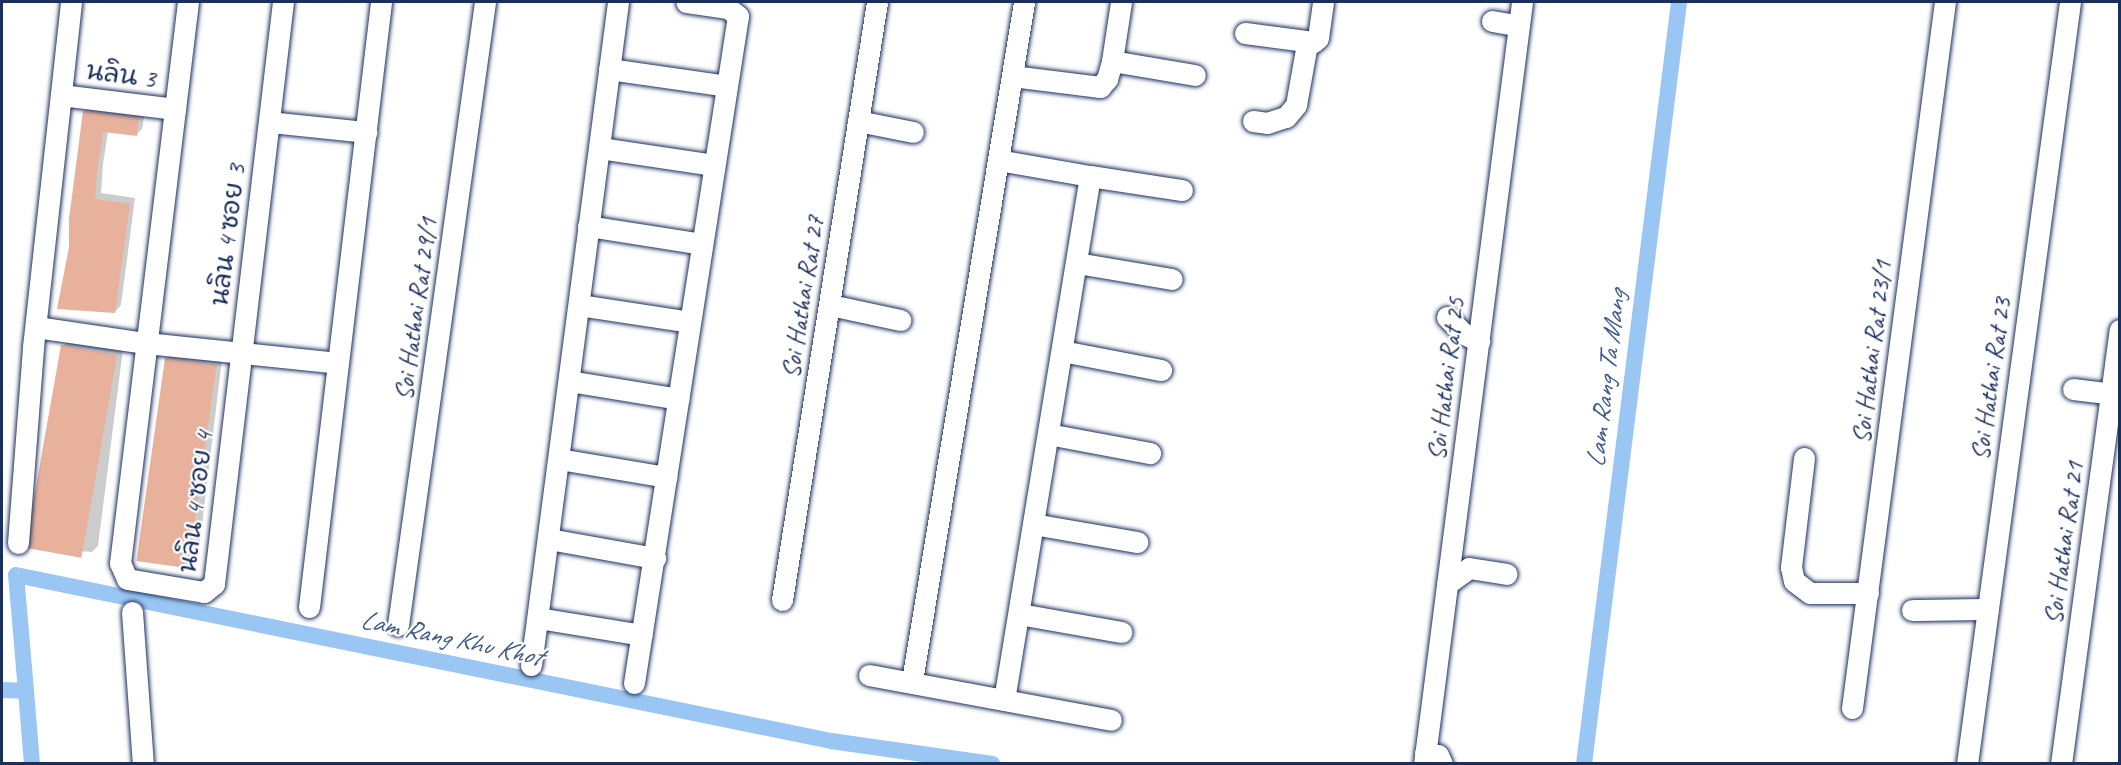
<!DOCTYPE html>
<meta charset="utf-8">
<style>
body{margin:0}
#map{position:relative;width:2121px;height:765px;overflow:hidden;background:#fff;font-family:Caveat,"Playpen Sans Thai",sans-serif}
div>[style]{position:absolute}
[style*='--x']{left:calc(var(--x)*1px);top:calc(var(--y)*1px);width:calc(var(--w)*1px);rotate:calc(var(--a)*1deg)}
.shadow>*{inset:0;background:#0003}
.canal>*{height:16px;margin:-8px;padding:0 8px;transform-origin:8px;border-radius:8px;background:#99c6f3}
.building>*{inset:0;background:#e7b19c;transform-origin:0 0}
.roads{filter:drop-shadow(0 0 2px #1b2f5e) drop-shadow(0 0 2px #1b2f5e)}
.minor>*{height:21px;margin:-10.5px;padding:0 10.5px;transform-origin:10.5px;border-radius:10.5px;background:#fff}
span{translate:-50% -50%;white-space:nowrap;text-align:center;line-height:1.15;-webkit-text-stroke:4.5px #fff;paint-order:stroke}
.street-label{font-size:26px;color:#1b2f5e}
.water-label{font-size:27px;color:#415c8b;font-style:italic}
.frame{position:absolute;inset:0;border:3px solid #1b2f5e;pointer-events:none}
</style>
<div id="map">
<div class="shadow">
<div style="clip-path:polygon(91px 105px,145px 112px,142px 129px,136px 135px,108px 131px,103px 164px,101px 193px,135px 198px,121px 305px,115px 312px,59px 308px,70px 247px,85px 111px)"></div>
<div style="clip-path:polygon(69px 340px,123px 349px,98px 546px,92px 552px,41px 548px,63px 346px)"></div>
<div style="clip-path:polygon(172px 353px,222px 359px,198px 558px,192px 564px,166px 359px)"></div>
</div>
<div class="canal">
<div style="--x:2;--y:690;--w:24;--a:2"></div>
<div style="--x:26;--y:691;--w:73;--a:85.3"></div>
<div style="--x:26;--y:691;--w:116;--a:-94.9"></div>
<div style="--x:16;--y:575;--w:832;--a:11.51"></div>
<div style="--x:831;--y:741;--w:163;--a:8.1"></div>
<div style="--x:1584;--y:764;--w:768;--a:-82.89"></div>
</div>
<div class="building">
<div style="clip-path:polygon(83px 111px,139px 117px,137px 136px,103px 132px,97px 171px,95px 199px,130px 204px,115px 313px,57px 309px,69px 247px,69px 219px)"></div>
<div style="left:61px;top:345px;width:57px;height:206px;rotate:10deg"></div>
<div style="left:165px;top:358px;width:52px;height:205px;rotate:8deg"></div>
</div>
<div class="roads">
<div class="minor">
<div style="--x:188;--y:2;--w:565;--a:96.91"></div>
<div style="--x:120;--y:563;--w:17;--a:66"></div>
<div style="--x:127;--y:579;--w:78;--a:9.6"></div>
<div style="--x:204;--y:592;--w:13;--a:-39"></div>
<div style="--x:214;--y:584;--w:586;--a:-83.24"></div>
<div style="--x:1492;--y:21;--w:27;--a:10"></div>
<div style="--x:1245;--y:33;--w:69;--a:7.5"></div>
<div style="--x:1313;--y:42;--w:6;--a:-39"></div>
<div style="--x:1318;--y:38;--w:36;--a:-82"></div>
<div style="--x:1112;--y:61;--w:84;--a:9.6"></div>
<div style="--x:609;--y:69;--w:119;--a:8.2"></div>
<div style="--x:1012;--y:76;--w:89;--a:7.1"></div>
<div style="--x:1100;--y:87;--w:11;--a:-49"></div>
<div style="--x:1107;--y:79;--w:19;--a:-74"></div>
<div style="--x:1112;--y:61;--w:60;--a:-81.3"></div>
<div style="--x:61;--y:95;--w:115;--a:7"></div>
<div style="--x:858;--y:121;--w:56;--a:11.3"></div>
<div style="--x:1253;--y:121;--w:14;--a:8"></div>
<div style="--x:1267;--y:123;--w:20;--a:-18"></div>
<div style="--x:1286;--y:117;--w:16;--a:-50"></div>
<div style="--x:1296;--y:105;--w:62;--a:-79.8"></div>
<div style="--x:269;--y:122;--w:98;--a:5.9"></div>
<div style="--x:600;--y:148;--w:115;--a:8.5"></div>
<div style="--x:998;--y:160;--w:93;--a:9.9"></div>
<div style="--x:1090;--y:176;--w:531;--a:99.32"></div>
<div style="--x:1090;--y:176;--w:93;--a:8.7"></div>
<div style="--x:588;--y:226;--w:115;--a:9"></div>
<div style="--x:1077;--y:263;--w:96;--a:9.6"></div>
<div style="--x:579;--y:305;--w:112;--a:8.7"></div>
<div style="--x:830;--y:305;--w:72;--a:12.1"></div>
<div style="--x:1447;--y:317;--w:24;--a:45"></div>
<div style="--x:1464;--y:334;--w:17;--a:25"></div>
<div style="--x:36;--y:327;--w:111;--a:8.3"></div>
<div style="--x:146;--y:343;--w:193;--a:5.9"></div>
<div style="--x:1062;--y:351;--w:101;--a:10.9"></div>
<div style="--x:569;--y:381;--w:111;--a:9.3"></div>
<div style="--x:2073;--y:389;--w:38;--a:7"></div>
<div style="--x:1048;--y:434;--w:104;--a:10.6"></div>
<div style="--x:1804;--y:458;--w:110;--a:96.8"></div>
<div style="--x:1791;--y:567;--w:14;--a:78"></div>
<div style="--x:1794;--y:581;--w:20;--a:37"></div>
<div style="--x:1810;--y:593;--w:58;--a:0"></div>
<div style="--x:559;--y:459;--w:109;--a:9.5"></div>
<div style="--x:1033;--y:524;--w:106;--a:9.8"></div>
<div style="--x:549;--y:539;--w:108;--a:10.2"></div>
<div style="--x:18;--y:543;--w:197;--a:-85.6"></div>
<div style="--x:33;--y:347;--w:347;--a:-83.7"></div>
<div style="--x:1447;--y:584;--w:27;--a:-36"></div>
<div style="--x:1469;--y:568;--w:38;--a:9"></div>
<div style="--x:782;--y:600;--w:605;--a:-80.97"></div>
<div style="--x:309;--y:607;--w:609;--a:-83.21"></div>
<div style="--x:1912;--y:610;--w:76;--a:-0.8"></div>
<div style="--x:132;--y:612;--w:152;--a:85.9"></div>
<div style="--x:1019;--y:614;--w:104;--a:10"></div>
<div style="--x:538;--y:618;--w:105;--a:9.3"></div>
<div style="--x:398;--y:625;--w:629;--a:-82.05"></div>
<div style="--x:531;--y:665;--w:669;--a:-82.52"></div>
<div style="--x:869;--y:675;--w:246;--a:10.5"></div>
<div style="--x:912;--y:681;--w:688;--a:-80.63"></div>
<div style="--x:634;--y:683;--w:675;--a:-81.14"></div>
<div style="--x:738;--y:16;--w:13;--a:-141"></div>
<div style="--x:728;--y:8;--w:42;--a:-171.9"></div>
<div style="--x:1852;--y:708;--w:712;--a:-82.5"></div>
<div style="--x:1425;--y:753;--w:13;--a:9"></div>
<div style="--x:1438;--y:755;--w:10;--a:66"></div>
<div style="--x:1424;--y:764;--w:768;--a:-82.67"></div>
<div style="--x:1967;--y:764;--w:769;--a:-82.3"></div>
<div style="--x:2061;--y:764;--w:438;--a:-82.3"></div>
</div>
</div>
<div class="street-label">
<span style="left:121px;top:75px;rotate:7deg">นลิน 3</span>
<span style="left:228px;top:235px;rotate:-83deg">นลิน 4 ซอย 3</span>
<span style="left:803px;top:297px;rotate:-81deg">Soi Hathai Rat 27</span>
<span style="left:416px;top:309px;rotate:-82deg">Soi Hathai Rat 29/1</span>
<span style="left:1872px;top:352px;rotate:-83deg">Soi Hathai Rat 23/1</span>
<span style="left:1446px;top:379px;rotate:-83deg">Soi Hathai Rat 25</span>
<span style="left:1991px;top:379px;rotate:-82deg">Soi Hathai Rat 23</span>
<span style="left:196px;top:502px;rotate:-83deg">นลิน 4 ซอย 4</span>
<span style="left:2064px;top:543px;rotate:-82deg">Soi Hathai Rat 21</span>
</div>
<div class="water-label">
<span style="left:1606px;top:379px;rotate:-83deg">Lam Rang Ta Mang</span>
<span style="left:451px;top:638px;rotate:12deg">Lam Rang Khu Khot</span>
</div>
<div class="frame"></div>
</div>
